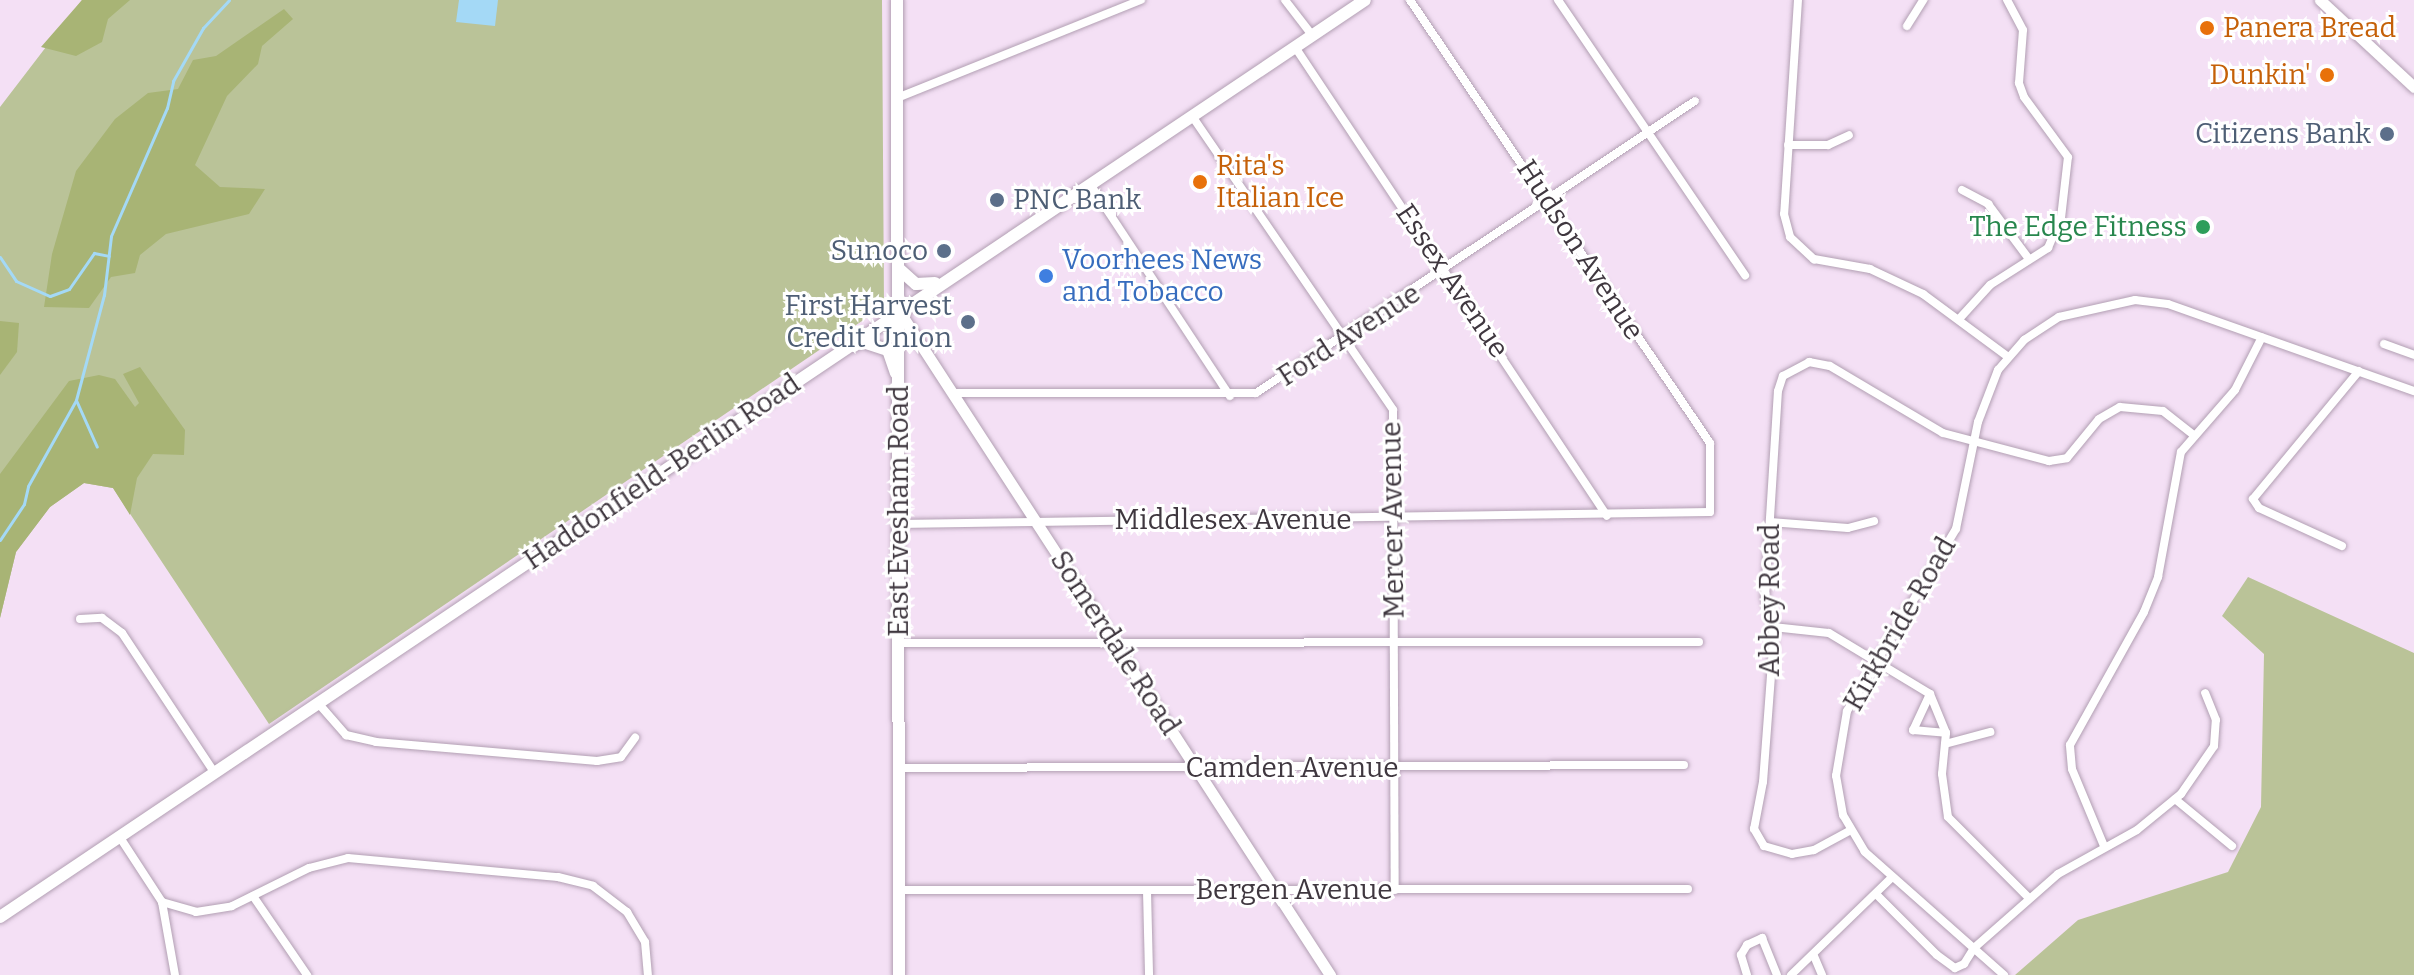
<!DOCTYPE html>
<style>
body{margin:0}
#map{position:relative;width:2414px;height:975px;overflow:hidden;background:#f4e0f5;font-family:Bitter,serif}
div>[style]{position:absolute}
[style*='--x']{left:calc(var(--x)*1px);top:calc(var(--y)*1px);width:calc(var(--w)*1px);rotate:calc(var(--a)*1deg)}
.green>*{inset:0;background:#bac398}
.forest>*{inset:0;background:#a8b475}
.water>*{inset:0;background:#a4d9f6}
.stream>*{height:3px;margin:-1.5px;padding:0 1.5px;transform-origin:1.5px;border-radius:1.5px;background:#a4d9f6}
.roads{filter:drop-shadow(0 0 2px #b29fb3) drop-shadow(0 0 2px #b29fb3)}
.street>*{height:8px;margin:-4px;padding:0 4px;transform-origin:4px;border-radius:4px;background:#fff}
.secondary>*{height:11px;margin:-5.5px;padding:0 5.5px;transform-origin:5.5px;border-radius:5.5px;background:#fff}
.primary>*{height:12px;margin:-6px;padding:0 6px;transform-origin:6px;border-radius:6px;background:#fff}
.dots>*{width:22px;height:22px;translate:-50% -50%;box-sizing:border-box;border:4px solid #fff;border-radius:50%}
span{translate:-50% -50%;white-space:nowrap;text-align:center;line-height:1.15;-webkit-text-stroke:6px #fff;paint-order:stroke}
.food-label{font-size:28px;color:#c56008}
.left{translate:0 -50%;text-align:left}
.right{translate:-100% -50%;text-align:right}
.service-label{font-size:28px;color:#4e5e75}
.leisure-label{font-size:28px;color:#27864d}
.street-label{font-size:28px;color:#3f373f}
.shop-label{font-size:28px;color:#366cbe}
</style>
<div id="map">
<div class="green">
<div style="clip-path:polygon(82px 0,882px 0,884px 306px,269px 724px,113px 488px,84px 483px,50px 507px,16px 552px,0 618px,0 107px)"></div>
<div style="clip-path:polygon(2248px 577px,2414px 653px,2414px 975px,2015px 975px,2078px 920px,2228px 872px,2261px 807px,2264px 654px,2222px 616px)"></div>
</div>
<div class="forest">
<div style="clip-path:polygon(82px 0,130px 0,108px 19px,102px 42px,76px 56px,41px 47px)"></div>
<div style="clip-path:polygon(284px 9px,293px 19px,262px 46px,258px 64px,227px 96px,195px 165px,220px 187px,265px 189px,249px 214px,166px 234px,140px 255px,135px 273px,111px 277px,89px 308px,44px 307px,52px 254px,76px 171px,115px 119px,148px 93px,178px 89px,193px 60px,216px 56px)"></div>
<div style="clip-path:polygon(0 321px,19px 323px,17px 352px,0 375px)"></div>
<div style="clip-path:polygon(140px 367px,185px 430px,184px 455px,153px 454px,137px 478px,130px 515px,113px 488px,84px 483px,50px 507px,16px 552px,0 618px,0 474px,69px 381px,99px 375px,115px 379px,135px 407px,139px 403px,123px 374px)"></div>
</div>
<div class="water">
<div style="clip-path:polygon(459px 0,498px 0,495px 26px,456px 22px)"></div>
</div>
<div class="stream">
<div style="--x:0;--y:257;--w:29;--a:56"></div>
<div style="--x:16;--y:281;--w:37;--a:24"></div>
<div style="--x:50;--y:296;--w:20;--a:-20"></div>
<div style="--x:69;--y:289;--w:44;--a:-55.2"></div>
<div style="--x:94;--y:253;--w:15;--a:11"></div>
<div style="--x:76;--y:400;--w:51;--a:65.9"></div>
<div style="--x:0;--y:540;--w:43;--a:-56.3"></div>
<div style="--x:24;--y:504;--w:18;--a:-77"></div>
<div style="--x:28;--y:486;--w:98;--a:-60.8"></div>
<div style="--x:76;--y:400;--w:109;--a:-75.1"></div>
<div style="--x:104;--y:295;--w:59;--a:-83.2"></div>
<div style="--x:111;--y:236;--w:140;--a:-66.4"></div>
<div style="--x:167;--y:108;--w:28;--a:-77"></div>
<div style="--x:173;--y:81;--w:61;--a:-60.5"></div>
<div style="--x:203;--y:28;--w:38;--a:-47"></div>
</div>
<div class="roads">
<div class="street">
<div style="--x:1285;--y:0;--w:44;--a:52.4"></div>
<div style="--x:1558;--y:0;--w:333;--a:55.8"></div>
<div style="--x:1798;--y:0;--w:214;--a:93.7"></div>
<div style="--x:1784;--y:214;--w:24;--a:75"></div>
<div style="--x:1790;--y:237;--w:33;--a:43"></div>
<div style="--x:1814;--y:259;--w:57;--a:10.1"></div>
<div style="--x:1870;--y:269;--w:59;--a:25.3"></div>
<div style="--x:1923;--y:294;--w:106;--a:36.5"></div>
<div style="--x:1907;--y:26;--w:31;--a:-58"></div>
<div style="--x:1295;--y:47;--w:563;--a:56.37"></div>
<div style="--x:897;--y:98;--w:263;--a:-21.9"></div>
<div style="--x:1192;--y:116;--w:356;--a:55.6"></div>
<div style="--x:1393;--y:410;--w:480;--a:89.8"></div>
<div style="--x:1788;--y:145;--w:40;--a:0"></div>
<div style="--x:1828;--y:145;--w:23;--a:-25"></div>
<div style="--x:1090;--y:184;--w:254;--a:56.6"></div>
<div style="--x:1962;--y:190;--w:30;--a:28"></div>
<div style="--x:1988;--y:204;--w:69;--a:53.3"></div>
<div style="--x:1960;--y:318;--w:45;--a:-47.7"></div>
<div style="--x:1990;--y:285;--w:69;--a:-32.5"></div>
<div style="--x:2048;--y:248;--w:33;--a:-67"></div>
<div style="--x:2061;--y:218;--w:61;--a:-83.5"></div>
<div style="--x:2068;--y:157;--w:74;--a:-126.3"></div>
<div style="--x:2024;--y:97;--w:15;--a:-110"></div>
<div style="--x:2019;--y:83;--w:53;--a:-85.7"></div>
<div style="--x:2023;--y:30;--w:34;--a:-118"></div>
<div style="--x:2384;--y:344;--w:32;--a:20"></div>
<div style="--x:955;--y:393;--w:301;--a:0"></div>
<div style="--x:1256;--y:393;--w:527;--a:-33.63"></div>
<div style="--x:1770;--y:522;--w:78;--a:4.4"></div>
<div style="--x:1848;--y:528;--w:27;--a:-15"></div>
<div style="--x:898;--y:524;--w:812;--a:-0.85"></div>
<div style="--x:1710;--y:512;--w:69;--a:-90"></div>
<div style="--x:1710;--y:443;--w:535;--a:-124.11"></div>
<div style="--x:2342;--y:546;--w:91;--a:-155.4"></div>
<div style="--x:2259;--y:508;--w:11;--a:-124"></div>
<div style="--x:2253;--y:499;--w:166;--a:-50.4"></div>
<div style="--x:80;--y:619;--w:22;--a:-3"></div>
<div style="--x:102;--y:618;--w:25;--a:37"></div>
<div style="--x:122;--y:633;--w:167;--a:56.5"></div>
<div style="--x:1773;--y:627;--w:56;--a:6.1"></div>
<div style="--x:1829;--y:633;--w:118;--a:31.1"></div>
<div style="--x:1930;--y:694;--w:42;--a:67.7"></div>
<div style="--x:1946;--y:733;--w:41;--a:95.6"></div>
<div style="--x:1942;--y:774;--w:43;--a:82.1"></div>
<div style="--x:1948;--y:817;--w:115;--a:45"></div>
<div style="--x:899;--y:643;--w:800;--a:-0.07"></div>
<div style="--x:1930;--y:694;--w:40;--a:115"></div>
<div style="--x:1913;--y:730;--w:33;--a:5"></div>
<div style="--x:318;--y:703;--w:43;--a:48.8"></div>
<div style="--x:346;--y:735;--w:31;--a:13"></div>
<div style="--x:376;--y:742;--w:222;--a:4.9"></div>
<div style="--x:597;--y:761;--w:24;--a:-9"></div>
<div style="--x:621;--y:757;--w:24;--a:-54"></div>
<div style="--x:1945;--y:744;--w:47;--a:-14.9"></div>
<div style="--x:900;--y:768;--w:784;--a:-0.22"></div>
<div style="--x:2175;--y:799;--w:74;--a:39.5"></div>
<div style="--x:1851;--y:830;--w:42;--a:151.6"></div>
<div style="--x:1814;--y:850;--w:22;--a:170"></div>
<div style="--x:1792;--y:854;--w:29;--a:-164"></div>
<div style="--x:1764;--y:846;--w:20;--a:-120"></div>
<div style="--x:1754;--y:829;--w:48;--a:-79.2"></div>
<div style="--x:1763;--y:782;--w:133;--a:-85.7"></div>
<div style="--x:1773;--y:649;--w:22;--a:-90"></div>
<div style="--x:1773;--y:627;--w:31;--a:-105"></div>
<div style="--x:1765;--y:597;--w:206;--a:-86.4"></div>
<div style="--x:1778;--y:391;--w:16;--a:-72"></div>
<div style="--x:1783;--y:376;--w:30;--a:-28"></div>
<div style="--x:1809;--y:362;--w:21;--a:11"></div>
<div style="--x:1830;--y:366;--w:131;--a:30.7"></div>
<div style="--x:1943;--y:433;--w:110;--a:14.8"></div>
<div style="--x:2049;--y:461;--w:18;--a:-9"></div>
<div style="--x:2067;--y:458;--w:50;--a:-50.6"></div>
<div style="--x:2099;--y:419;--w:24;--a:-30"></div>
<div style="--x:2120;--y:407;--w:43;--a:5.3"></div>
<div style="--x:2163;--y:411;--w:37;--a:38"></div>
<div style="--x:119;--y:836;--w:79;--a:56.9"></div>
<div style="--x:162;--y:902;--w:74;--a:79.9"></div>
<div style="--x:2104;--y:846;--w:83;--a:-112.6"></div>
<div style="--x:2072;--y:769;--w:24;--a:-95"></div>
<div style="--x:2070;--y:745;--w:152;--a:-60.9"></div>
<div style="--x:2144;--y:612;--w:38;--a:-68"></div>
<div style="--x:2158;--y:577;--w:127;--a:-79.6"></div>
<div style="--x:2181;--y:452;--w:82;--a:-48.9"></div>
<div style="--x:2235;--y:390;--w:59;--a:-63"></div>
<div style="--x:900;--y:890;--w:788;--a:-0.07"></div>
<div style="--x:1147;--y:891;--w:84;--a:88.6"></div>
<div style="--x:1876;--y:894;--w:86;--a:45"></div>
<div style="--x:1937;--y:955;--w:22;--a:36"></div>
<div style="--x:1955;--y:968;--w:10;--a:-24"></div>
<div style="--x:1964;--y:964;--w:19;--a:-58"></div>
<div style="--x:1974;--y:948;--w:112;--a:-41.4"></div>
<div style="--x:2058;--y:874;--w:90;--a:-29.1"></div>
<div style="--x:2137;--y:830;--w:57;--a:-39.3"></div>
<div style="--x:2181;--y:794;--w:58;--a:-55.5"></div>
<div style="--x:2214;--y:746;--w:26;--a:-86"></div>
<div style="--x:2216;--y:720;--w:29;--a:-112"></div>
<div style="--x:253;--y:896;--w:96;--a:55.6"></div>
<div style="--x:162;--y:902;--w:35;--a:16"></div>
<div style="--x:196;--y:912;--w:36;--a:-9"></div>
<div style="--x:232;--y:906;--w:86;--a:-26.3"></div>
<div style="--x:309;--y:868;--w:40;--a:-14.4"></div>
<div style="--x:348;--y:858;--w:211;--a:5.2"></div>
<div style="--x:558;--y:877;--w:36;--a:14"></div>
<div style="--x:593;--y:886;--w:43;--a:37.4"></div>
<div style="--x:627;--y:912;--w:35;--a:59"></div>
<div style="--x:645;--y:942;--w:33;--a:85"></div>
<div style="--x:1814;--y:956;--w:21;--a:67"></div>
<div style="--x:1747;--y:975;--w:21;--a:-107"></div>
<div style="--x:1741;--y:955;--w:12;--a:-59"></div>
<div style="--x:1747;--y:945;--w:17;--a:-25"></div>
<div style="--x:1762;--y:938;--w:40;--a:68"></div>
<div style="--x:1791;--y:975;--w:139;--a:-44.1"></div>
<div style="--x:2004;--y:975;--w:186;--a:-138.5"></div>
<div style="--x:1865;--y:852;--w:43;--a:-120.7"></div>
<div style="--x:1843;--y:815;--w:40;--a:-100"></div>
<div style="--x:1836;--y:776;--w:66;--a:-80.4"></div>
<div style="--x:1847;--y:711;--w:212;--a:-59.1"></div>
<div style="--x:1956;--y:529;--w:109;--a:-78.4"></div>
<div style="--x:1978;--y:422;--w:56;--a:-69"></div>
<div style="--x:1998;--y:370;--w:40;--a:-49"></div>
<div style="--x:2024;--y:340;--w:42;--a:-33.3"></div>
<div style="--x:2059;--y:317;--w:78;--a:-12.6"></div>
<div style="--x:2135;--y:300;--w:33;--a:7"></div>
<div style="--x:2168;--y:304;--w:261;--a:19.5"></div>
</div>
<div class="secondary">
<div style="--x:2320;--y:0;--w:128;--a:42.8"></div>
<div style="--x:899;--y:311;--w:792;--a:57.01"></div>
</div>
<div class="primary">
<div style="--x:897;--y:0;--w:975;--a:89.88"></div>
<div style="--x:898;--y:268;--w:24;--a:42"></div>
<div style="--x:916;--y:284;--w:19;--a:-3"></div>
<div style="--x:854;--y:346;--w:8;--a:-40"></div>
<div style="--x:860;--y:341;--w:29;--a:18"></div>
<div style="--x:888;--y:350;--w:24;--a:71"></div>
<div style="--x:0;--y:917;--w:1644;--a:-33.89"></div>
</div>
</div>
<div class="dots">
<div style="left:2207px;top:28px;background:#e8710a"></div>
<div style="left:2327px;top:75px;background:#e8710a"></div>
<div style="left:2387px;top:134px;background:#5c6f8a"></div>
<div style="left:1200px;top:182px;background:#e8710a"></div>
<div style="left:997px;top:200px;background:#5c6f8a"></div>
<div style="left:2203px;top:227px;background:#2e9e5b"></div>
<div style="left:944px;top:251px;background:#5c6f8a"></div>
<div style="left:1046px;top:276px;background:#3f7fe0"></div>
<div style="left:968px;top:322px;background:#5c6f8a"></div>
</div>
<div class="food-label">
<span class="left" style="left:2223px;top:28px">Panera Bread</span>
<span class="right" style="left:2311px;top:75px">Dunkin'</span>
<span class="left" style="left:1216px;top:182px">Rita's<br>Italian Ice</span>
</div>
<div class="service-label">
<span class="right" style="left:2371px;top:134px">Citizens Bank</span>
<span class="left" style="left:1013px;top:200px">PNC Bank</span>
<span class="right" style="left:928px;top:251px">Sunoco</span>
<span class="right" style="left:952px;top:322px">First Harvest<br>Credit Union</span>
</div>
<div class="leisure-label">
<span class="right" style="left:2187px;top:227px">The Edge Fitness</span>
</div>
<div class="street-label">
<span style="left:1580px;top:250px;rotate:57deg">Hudson Avenue</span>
<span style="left:1452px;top:281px;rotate:56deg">Essex Avenue</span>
<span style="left:1349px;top:335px;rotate:-33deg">Ford Avenue</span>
<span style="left:662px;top:472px;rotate:-34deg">Haddonfield-Berlin Road</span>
<span style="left:899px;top:511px;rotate:-90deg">East Evesham Road</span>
<span style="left:1233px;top:520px">Middlesex Avenue</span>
<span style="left:1393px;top:520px;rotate:-91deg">Mercer Avenue</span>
<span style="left:1770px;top:600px;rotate:-90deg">Abbey Road</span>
<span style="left:1900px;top:624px;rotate:-60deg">Kirkbride Road</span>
<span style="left:1115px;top:643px;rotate:57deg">Somerdale Road</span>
<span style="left:1292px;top:768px">Camden Avenue</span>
<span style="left:1294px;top:890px">Bergen Avenue</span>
</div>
<div class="shop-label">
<span class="left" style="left:1062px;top:276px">Voorhees News<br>and Tobacco</span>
</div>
</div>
